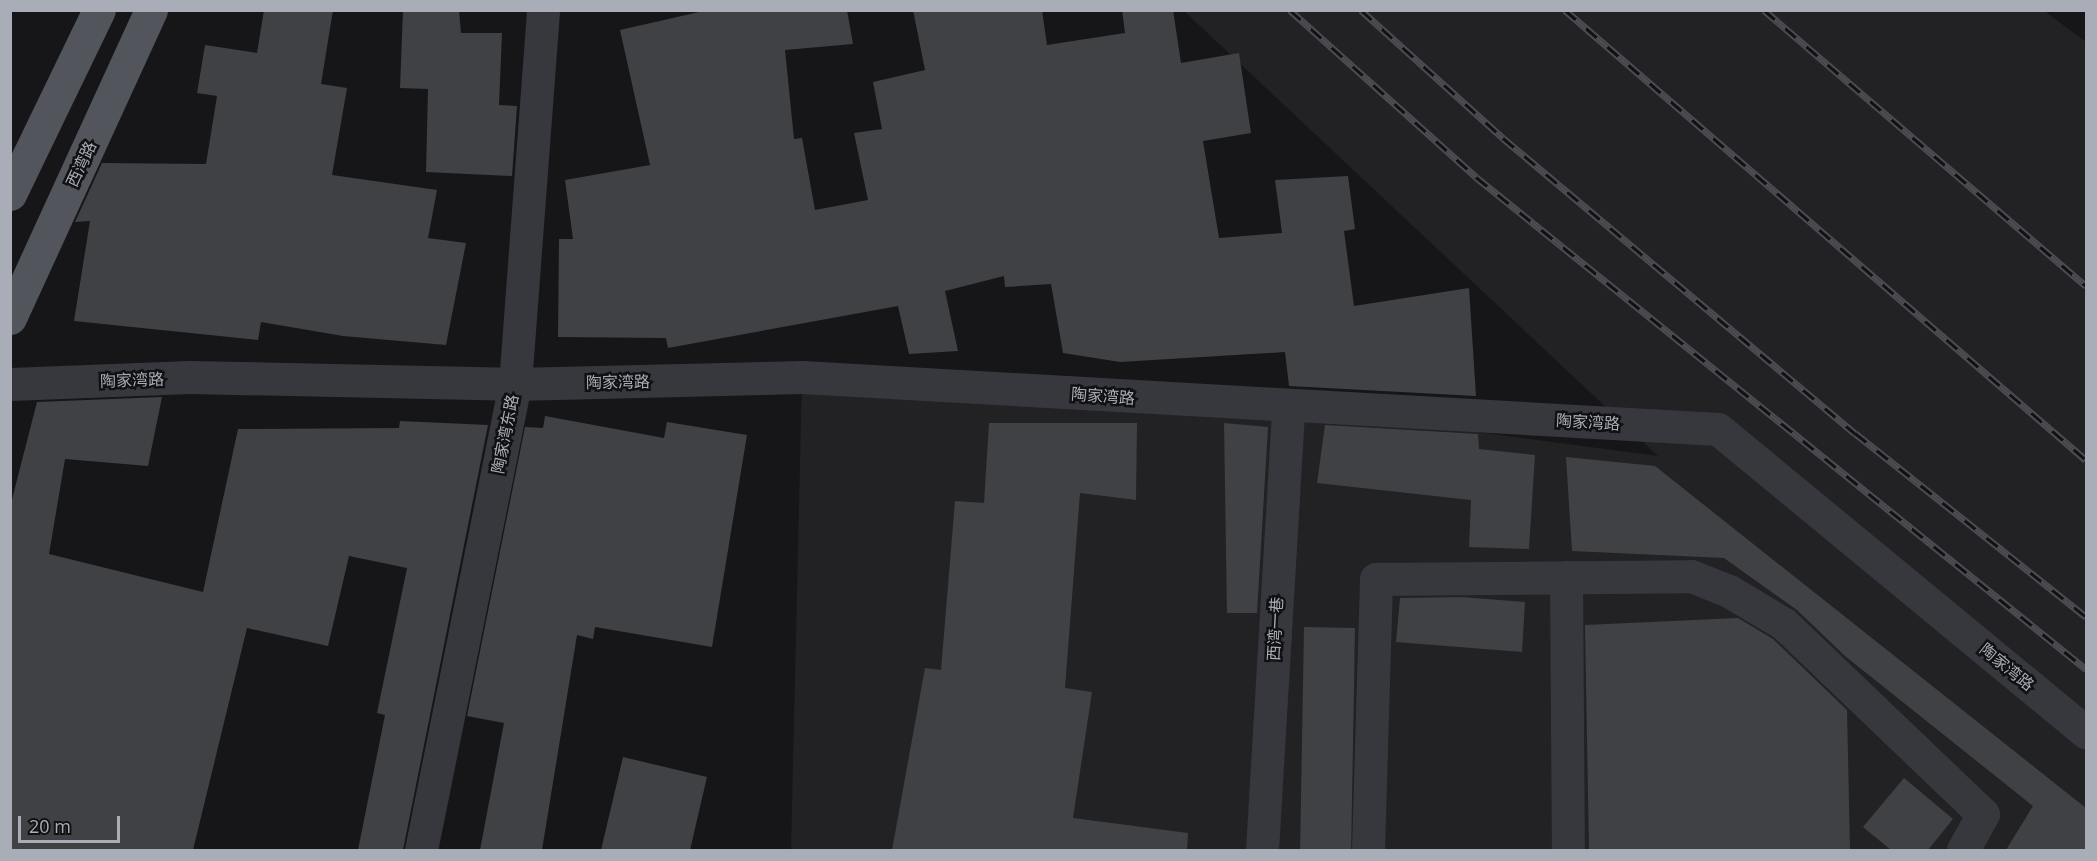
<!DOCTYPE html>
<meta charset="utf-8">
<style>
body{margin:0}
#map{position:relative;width:2097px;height:861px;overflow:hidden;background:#161618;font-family:"Open Sans","Noto Sans SC",sans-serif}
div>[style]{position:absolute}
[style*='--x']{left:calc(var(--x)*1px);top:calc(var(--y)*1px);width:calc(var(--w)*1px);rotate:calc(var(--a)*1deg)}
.built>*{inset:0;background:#222225}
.building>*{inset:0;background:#404145;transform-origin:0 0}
.minor>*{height:33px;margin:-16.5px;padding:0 16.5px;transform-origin:16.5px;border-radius:16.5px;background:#37383d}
.major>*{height:33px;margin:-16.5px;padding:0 16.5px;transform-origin:16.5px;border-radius:16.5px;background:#53555c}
.rail>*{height:7px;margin-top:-3.5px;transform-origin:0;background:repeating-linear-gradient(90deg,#111113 0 14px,#4a4c52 0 28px);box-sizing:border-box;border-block:2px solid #4a4c52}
span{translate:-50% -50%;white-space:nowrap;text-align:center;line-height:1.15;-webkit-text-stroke:5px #111113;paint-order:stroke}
.street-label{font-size:16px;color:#a8adb8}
.frame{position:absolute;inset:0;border:12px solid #a8adb8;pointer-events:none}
.scale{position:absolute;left:18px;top:816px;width:102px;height:27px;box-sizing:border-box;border:3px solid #a8adb8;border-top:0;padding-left:8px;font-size:18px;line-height:21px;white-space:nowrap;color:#a8adb8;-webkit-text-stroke:4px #111113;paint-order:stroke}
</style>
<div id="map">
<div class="built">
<div style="clip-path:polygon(2043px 10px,2086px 42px,2086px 850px,791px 850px,802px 377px,1288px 407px,1658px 456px,1184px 11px)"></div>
</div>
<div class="building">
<div style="clip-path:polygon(264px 10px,333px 10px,321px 84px,347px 88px,332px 175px,437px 190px,428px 238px,466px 243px,446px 345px,343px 336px,261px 322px,258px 340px,74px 321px,90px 221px,75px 222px,102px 163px,206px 164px,217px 96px,197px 93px,205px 45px,257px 53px)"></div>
<div style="clip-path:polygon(403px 10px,459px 10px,461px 33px,502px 33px,499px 105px,517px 106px,512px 176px,426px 172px,428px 89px,400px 88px)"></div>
<div style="clip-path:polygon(708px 10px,847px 10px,853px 44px,785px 50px,794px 139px,802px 138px,815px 210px,868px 200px,854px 133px,882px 129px,873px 82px,925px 70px,913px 10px,1042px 10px,1047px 45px,1125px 33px,1122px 10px,1173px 10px,1181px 63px,1239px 53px,1251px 133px,1203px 141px,1219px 238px,1282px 233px,1275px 180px,1348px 176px,1355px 229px,1344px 231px,1354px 306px,1469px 288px,1476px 396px,1289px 386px,1285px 352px,1120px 362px,1063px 353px,1051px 284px,1005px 287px,1004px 276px,945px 291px,958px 351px,909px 354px,898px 306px,668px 348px,666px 338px,558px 337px,559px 239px,573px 239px,565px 180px,650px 165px,620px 30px)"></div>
<div style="clip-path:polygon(162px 397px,148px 466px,65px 459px,49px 554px,203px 592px,238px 429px,399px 428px,400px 421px,488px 425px,403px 850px,358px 850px,385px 715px,377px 713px,407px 568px,349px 556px,328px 646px,247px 628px,193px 850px,10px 850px,10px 507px,37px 402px)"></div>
<div style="clip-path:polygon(545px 416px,664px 438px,667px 422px,747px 435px,712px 647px,595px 627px,593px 639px,577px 635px,542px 850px,480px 850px,504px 723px,467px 716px,525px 427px,543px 428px)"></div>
<div style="clip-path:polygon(989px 423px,1137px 423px,1136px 500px,1080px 493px,1065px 688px,1092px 692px,1073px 818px,1188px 833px,1187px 850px,892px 850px,925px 668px,941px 670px,955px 501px,984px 503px)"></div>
<div style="clip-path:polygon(1224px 423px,1268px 427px,1257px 613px,1227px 613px)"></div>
<div style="clip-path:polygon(1325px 425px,1478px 434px,1479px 449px,1535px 455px,1529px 549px,1469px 547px,1471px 500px,1317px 483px)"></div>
<div style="clip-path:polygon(1566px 457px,1655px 466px,2086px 808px,2086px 850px,2006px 850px,2033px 806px,1845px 656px,1797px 610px,1724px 558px,1572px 551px)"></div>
<div style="clip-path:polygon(1461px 597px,1525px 602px,1522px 652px,1396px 642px,1400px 598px)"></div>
<div style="clip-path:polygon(1738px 618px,1773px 639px,1847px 710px,1850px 850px,1589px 850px,1585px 625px)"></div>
<div style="left:1304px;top:627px;width:51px;height:223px;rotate:1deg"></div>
<div style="clip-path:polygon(623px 757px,707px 777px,690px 850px,601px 850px)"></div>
<div style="clip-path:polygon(1904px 778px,1953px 819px,1928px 850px,1891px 850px,1863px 827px)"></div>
</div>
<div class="minor">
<div style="--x:10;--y:384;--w:180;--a:-2.2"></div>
<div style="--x:190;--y:377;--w:325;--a:1.2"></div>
<div style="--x:515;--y:384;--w:287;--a:-1.4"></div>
<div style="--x:802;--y:377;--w:917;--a:3.25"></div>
<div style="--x:1718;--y:429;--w:477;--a:39.5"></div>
<div style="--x:1566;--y:577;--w:273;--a:89.6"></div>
<div style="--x:421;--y:850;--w:475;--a:-78.6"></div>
<div style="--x:515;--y:384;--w:375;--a:-85.7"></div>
<div style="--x:1262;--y:850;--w:444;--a:-86.6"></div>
<div style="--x:1368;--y:850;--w:271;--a:-88.3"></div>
<div style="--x:1376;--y:579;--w:315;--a:-0.5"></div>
<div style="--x:1691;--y:576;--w:41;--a:21.5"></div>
<div style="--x:1729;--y:591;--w:64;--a:31"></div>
<div style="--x:1784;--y:624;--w:275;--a:43.7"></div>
<div style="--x:1983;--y:814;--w:41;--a:119.1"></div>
</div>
<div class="major">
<div style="--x:10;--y:194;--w:204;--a:-64.2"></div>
<div style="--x:10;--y:318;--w:339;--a:-65.4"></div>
</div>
<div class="rail">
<div style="--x:1290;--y:10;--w:250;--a:41.9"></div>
<div style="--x:1476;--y:177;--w:784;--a:38.89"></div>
<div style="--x:1361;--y:10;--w:191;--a:42"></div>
<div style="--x:1503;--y:138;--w:459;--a:40"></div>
<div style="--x:1855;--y:433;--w:295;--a:38.5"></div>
<div style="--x:1565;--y:10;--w:688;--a:40.82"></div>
<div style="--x:1764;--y:10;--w:424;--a:40.6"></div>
</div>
<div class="street-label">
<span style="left:81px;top:164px;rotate:-65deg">西湾路</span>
<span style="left:132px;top:380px;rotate:-2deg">陶家湾路</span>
<span style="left:618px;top:382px;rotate:-1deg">陶家湾路</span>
<span style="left:1103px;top:396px;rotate:4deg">陶家湾路</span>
<span style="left:1588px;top:422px;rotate:3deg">陶家湾路</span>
<span style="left:505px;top:434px;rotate:-79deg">陶家湾东路</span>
<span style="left:1275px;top:629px;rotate:-87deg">西湾一巷</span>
<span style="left:2007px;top:667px;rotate:39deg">陶家湾路</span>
</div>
<div class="frame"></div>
<div class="scale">20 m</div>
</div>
